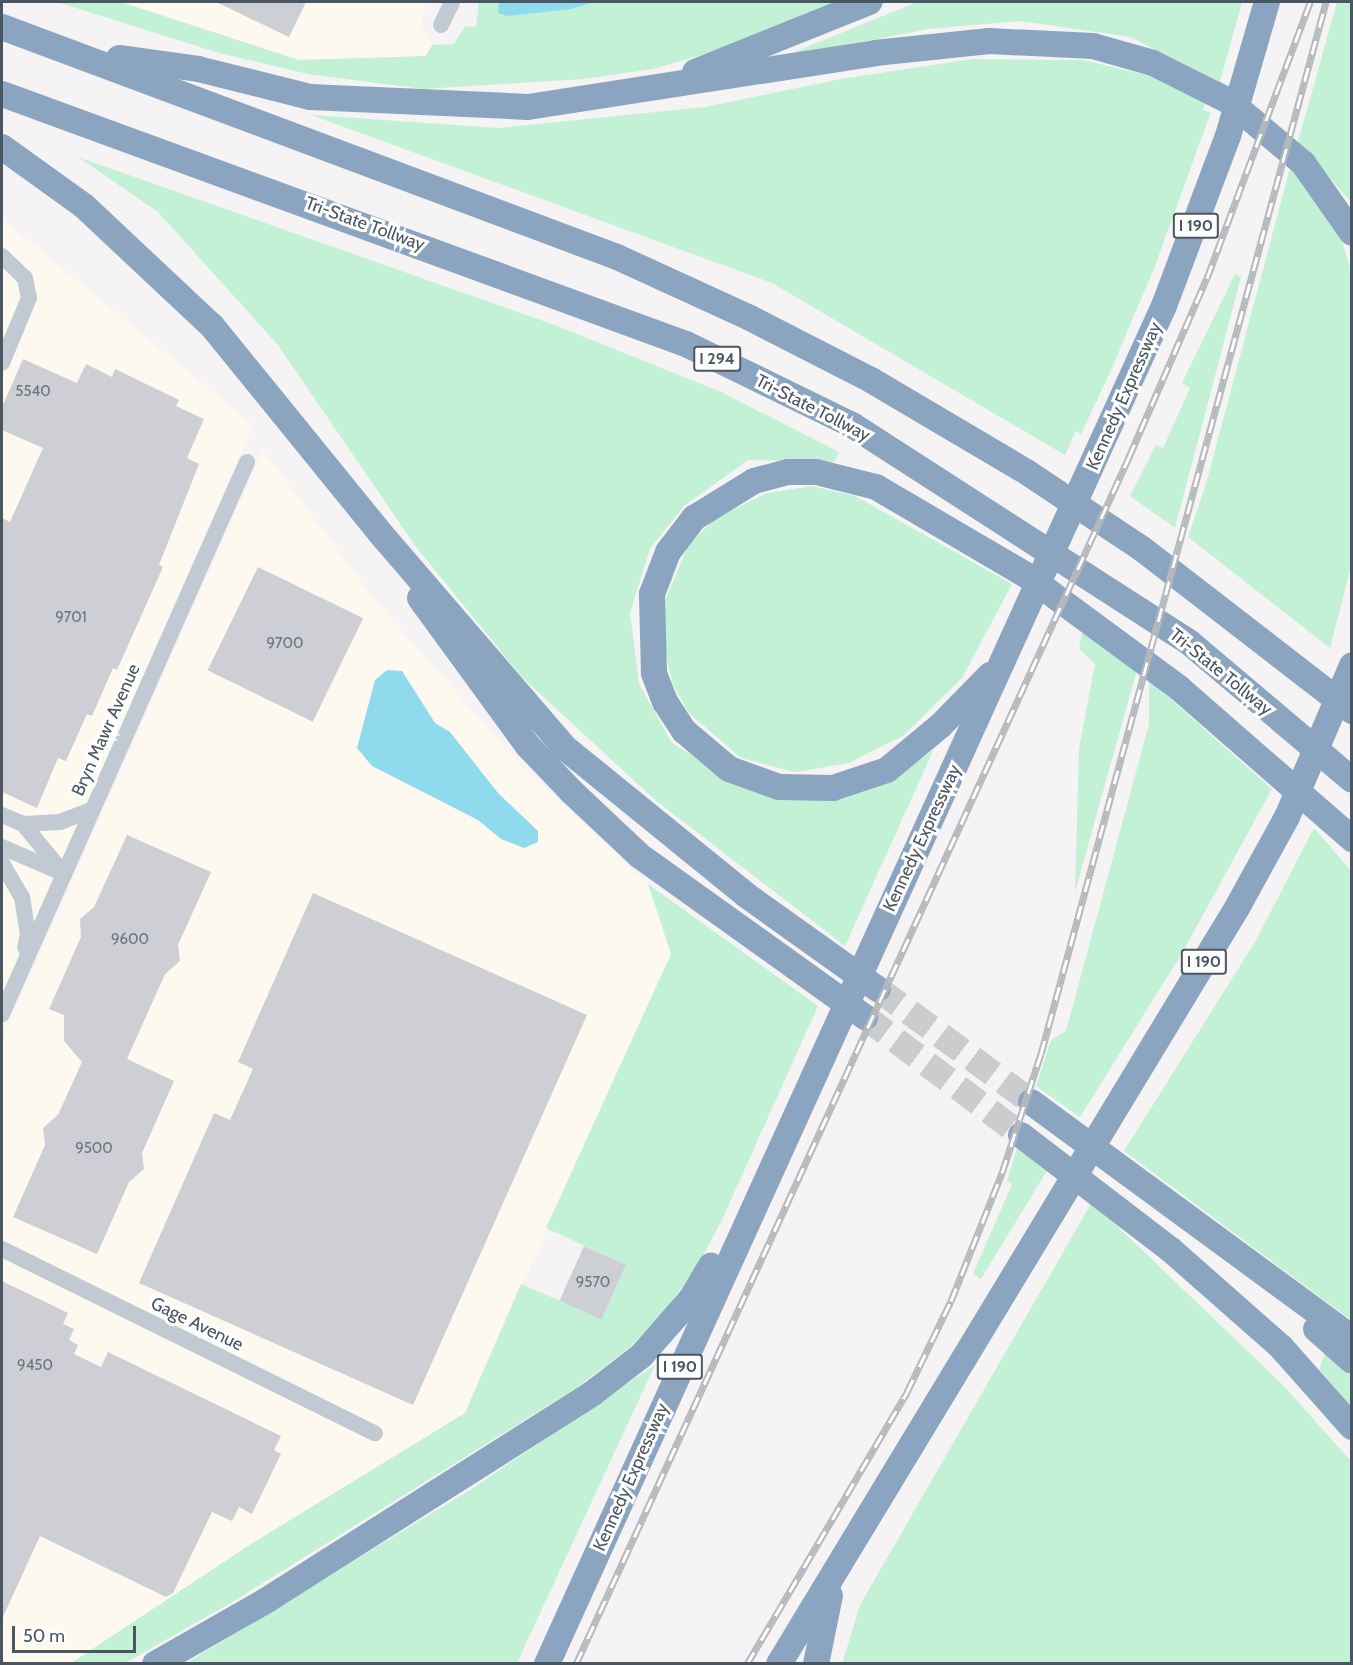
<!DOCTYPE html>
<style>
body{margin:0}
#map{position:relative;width:1353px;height:1665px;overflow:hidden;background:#f5f3f3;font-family:Cabin,sans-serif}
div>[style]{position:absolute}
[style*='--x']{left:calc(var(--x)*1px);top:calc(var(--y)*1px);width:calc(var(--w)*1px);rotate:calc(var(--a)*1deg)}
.commercial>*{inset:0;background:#fdf9ef}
.green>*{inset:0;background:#c3f1d5}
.water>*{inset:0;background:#90daee}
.building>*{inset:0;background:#cdcfd5;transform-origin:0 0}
.highway-tunnel>*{height:26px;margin-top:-13px;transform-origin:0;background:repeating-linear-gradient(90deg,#caccce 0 26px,transparent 0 39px)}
.minor>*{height:16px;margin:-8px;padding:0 8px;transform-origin:8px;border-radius:8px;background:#c1cad2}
.highway>*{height:26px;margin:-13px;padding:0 13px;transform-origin:13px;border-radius:13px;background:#8ba5c1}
.rail>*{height:7px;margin-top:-3.5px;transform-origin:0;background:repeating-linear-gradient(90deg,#fff 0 14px,#b5b8bd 0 28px);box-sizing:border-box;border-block:2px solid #b5b8bd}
span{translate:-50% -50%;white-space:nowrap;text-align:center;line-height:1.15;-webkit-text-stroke:6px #fff;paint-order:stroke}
.number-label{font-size:15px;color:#6b747e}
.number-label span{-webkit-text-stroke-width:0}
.shield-label span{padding:2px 4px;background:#fff;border:2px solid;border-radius:4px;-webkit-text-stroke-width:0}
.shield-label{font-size:16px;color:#4a5661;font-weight:700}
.street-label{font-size:18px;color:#4a5661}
.frame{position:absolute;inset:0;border:3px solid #4a5661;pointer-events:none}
.scale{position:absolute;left:12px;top:1626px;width:124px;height:27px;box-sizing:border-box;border:3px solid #4a5661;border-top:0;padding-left:8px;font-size:18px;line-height:21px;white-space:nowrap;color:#4a5661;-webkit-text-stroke:4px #fff;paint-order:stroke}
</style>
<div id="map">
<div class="commercial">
<div style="clip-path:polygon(121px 2px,434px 2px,425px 10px,421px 26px,432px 45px,426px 56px,299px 60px)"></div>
<div style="clip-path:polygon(2px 219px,253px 425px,2px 996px)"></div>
<div style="clip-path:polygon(263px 450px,378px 604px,517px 761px,648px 884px,671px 954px,465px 1413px,251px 1544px,70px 1663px,2px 1664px,2px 1039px)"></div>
</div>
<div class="green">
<div style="clip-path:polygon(57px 2px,121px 2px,299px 60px,426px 56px,432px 45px,454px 44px,465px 26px,476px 27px,479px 2px,572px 9px,594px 2px,846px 2px,752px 41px,653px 69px,584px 79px,423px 89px,308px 74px,219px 53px)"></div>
<div style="clip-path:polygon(917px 2px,1242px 2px,1220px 82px,1130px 37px,1021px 21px,928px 29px,780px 58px)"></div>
<div style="clip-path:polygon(1337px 2px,1351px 2px,1351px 202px,1298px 142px)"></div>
<div style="clip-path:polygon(972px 59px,1083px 60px,1159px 78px,1207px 100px,1203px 110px,1211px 112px,1155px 266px,1111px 370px,1081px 434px,1076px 431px,1065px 455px,772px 283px,311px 115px,498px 128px,705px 107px,841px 79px)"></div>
<div style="clip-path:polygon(78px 157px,552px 324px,719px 391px,839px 452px,834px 462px,748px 460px,684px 506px,650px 549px,630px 613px,639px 684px,672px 743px,743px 787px,896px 773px,933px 751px,845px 946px,654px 799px,522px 677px,416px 547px,278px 345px,158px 212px)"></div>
<div style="clip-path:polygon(1290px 168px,1320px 200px,1341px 238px,1351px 271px,1351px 566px,1330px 648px,1188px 537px,1206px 484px)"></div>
<div style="clip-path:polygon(1235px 274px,1241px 277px,1175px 528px,1130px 496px,1156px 445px,1163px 448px,1190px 388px,1182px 383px)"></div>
<div style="clip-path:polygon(812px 486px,855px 496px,1012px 584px,962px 678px,903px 736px,849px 763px,795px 772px,741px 758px,689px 713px,673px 685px,666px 655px,664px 603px,688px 546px,713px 520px,764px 494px)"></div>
<div style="clip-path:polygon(1082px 632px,1137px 670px,1075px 892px,1079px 749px,1095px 664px,1079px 649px)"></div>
<div style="clip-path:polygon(1149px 680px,1272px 789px,1181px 955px,1080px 1117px,1036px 1086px,1051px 1040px,1066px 1031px,1149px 724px)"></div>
<div style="clip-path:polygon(1314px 828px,1351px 871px,1351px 1320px,1124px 1151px,1255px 942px)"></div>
<div style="clip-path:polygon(648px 884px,818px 1006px,721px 1222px,699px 1263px,667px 1308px,628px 1349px,576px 1388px,229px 1604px,125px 1663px,70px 1664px,251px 1544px,465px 1413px,521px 1284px,602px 1319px,626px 1265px,546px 1228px,671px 954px)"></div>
<div style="clip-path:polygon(1017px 1148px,1048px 1169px,981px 1279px,973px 1274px,1012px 1184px,1007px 1181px)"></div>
<div style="clip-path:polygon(1092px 1202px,1281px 1383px,1351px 1461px,1351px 1663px,842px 1664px,860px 1605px)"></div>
<div style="clip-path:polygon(1325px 1353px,1351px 1377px,1351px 1407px,1319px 1369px)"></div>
<div style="clip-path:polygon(655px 1365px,517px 1663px,185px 1664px,473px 1488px)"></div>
</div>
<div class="water">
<div style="clip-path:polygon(499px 2px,594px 2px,572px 9px,507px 16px,498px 13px)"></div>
<div style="clip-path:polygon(387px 670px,402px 671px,435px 723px,450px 732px,498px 793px,538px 831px,538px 842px,524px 848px,501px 839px,478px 820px,372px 766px,357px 748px,375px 680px)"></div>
</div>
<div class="building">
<div style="clip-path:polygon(216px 2px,306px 2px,289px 37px)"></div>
<div style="clip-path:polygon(23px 359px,77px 383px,86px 364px,112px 377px,115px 369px,179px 400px,176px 406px,204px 419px,187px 458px,199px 464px,159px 565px,163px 567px,117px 670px,113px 668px,92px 716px,87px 714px,66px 761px,58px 758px,37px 808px,2px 792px,2px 518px,10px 522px,43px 448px,2px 430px,2px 407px)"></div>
<div style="left:258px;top:567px;width:117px;height:115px;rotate:26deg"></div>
<div style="clip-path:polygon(127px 835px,211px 872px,178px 945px,180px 961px,165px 974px,127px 1059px,174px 1081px,142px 1153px,144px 1169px,129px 1182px,97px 1254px,13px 1217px,45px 1145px,43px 1128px,58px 1115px,82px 1062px,64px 1041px,64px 1015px,49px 1009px,81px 937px,80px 919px,94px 907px)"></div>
<div style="clip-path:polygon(313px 893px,587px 1015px,413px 1405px,139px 1283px,214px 1113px,230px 1120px,253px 1069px,238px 1062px)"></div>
<div style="left:584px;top:1246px;width:46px;height:60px;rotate:24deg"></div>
<div style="clip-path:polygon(2px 1281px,68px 1313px,63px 1324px,74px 1329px,69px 1340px,78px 1345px,74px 1354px,101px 1367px,108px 1352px,281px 1436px,274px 1450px,281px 1454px,252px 1514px,239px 1507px,232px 1521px,212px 1512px,173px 1593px,166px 1597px,40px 1536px,2px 1619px)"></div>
</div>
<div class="highway-tunnel">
<div style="--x:878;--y:989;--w:190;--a:36.4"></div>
<div style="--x:865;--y:1017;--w:196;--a:37.1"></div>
</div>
<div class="minor">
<div style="--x:441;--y:25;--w:25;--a:-64"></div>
<div style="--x:2;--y:256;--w:32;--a:44"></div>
<div style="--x:25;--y:278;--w:20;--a:79"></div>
<div style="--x:29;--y:298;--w:70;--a:112.6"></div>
<div style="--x:2;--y:815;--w:23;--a:23"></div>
<div style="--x:23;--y:824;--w:65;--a:50.6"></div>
<div style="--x:23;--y:824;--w:37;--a:-3"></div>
<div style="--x:60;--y:822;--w:34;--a:-21"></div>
<div style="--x:2;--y:847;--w:63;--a:23.3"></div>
<div style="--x:2;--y:863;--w:39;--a:60"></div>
<div style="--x:22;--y:897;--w:36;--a:81"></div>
<div style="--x:28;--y:933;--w:15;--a:101"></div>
<div style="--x:2;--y:1014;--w:604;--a:-66.07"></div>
<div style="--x:2;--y:1249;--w:416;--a:26.3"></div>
</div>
<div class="highway">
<div style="--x:2;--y:27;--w:657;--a:20.5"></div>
<div style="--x:617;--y:257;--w:146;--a:24.6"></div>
<div style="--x:750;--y:318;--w:136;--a:27.1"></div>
<div style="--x:871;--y:380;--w:182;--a:30.6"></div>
<div style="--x:1028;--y:473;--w:136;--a:33.6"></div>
<div style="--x:1141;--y:548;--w:267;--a:37.7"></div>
<div style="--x:119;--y:58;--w:80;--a:7.9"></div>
<div style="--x:198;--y:69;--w:115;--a:14"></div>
<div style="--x:310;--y:97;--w:218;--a:2.6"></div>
<div style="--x:528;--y:107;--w:351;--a:-8.8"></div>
<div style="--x:875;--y:53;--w:115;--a:-6"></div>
<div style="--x:989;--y:41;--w:104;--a:2.8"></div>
<div style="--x:1093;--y:46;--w:62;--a:15.8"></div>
<div style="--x:1153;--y:63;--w:85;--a:26.6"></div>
<div style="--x:1229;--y:101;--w:97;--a:40"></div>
<div style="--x:1303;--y:163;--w:85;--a:55"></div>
<div style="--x:695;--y:72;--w:188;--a:-21.9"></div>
<div style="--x:2;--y:94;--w:728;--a:20.08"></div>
<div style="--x:686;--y:344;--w:185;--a:26"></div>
<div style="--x:852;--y:425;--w:402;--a:32.8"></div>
<div style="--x:1190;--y:643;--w:212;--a:40.2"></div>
<div style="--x:2;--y:147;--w:101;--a:35.7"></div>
<div style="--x:84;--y:206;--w:175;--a:43.2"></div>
<div style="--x:212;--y:326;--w:268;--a:50.9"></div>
<div style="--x:381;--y:534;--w:281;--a:49.3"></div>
<div style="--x:564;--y:747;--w:235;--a:39.1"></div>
<div style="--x:746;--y:895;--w:162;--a:35.5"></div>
<div style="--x:420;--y:598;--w:183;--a:53.9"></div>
<div style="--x:528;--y:746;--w:64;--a:46.3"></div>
<div style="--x:572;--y:792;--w:93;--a:43.3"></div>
<div style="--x:640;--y:856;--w:277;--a:35.6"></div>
<div style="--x:990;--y:675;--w:71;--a:134.4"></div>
<div style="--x:940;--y:726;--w:69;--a:140.3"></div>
<div style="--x:887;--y:770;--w:57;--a:161.6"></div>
<div style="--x:833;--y:788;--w:54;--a:-178.9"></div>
<div style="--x:779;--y:787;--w:53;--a:-160.2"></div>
<div style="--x:729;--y:769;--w:59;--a:-139.8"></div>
<div style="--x:684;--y:731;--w:35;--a:-123"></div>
<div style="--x:665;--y:702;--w:31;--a:-111"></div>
<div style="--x:654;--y:673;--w:79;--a:-91.5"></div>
<div style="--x:652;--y:594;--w:45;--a:-69.1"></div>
<div style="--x:668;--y:552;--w:43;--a:-52.6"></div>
<div style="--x:694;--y:518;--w:70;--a:-31.7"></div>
<div style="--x:754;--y:481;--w:35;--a:-15"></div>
<div style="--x:788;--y:472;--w:28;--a:0"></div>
<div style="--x:816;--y:472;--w:62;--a:14"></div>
<div style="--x:876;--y:487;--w:174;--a:30.4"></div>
<div style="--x:1026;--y:575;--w:190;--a:36.4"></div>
<div style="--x:1179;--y:688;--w:230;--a:41.1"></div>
<div style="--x:1031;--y:1102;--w:398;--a:36.3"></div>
<div style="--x:1021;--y:1135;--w:189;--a:37.5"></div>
<div style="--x:1171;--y:1250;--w:147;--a:41.4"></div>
<div style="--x:1281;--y:1347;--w:107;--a:48.4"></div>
<div style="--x:1316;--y:1329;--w:48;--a:41.6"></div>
<div style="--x:155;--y:1664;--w:129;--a:-29.7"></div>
<div style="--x:267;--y:1600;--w:386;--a:-32.4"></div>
<div style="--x:593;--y:1393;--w:61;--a:-37.6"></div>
<div style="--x:641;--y:1356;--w:76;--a:-48.7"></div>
<div style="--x:691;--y:1299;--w:39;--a:-59"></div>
<div style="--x:547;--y:1664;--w:1492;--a:-65.57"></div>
<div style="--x:1164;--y:306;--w:182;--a:-69.4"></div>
<div style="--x:1228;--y:136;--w:140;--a:-73.8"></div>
<div style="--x:779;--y:1664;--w:886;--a:-58.8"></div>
<div style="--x:1238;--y:906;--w:102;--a:-61.2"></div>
<div style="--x:1287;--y:817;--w:165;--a:-66.8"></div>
<div style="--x:816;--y:1664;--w:70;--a:-78.5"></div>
</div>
<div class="rail">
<div style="--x:576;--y:1664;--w:1328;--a:-65.38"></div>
<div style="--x:1129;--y:457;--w:195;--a:-66.5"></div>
<div style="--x:1207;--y:278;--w:295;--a:-69.5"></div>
<div style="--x:747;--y:1664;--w:316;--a:-59.5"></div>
<div style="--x:907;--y:1392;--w:101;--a:-64.2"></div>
<div style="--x:951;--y:1301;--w:138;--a:-68.3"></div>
<div style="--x:1002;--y:1173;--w:125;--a:-71.9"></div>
<div style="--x:1041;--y:1054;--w:1090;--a:-74.84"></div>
</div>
<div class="number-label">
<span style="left:33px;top:392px">5540</span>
<span style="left:71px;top:618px">9701</span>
<span style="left:285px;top:644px">9700</span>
<span style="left:130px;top:940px">9600</span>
<span style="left:94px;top:1149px">9500</span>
<span style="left:593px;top:1283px">9570</span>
<span style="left:35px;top:1366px">9450</span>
</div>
<div class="shield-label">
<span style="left:1196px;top:226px">I 190</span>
<span style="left:717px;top:359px">I 294</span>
<span style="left:1204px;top:962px">I 190</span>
<span style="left:680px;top:1367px">I 190</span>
</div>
<div class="street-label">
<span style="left:365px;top:224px;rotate:20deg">Tri-State Tollway</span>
<span style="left:1124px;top:396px;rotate:-66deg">Kennedy Expressway</span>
<span style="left:813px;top:408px;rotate:27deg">Tri-State Tollway</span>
<span style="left:1221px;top:672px;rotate:39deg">Tri-State Tollway</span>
<span style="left:106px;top:730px;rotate:-66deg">Bryn Mawr Avenue</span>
<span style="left:922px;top:838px;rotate:-65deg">Kennedy Expressway</span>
<span style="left:197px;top:1324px;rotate:26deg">Gage Avenue</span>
<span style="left:631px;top:1477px;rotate:-66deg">Kennedy Expressway</span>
</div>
<div class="frame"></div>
<div class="scale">50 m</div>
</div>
